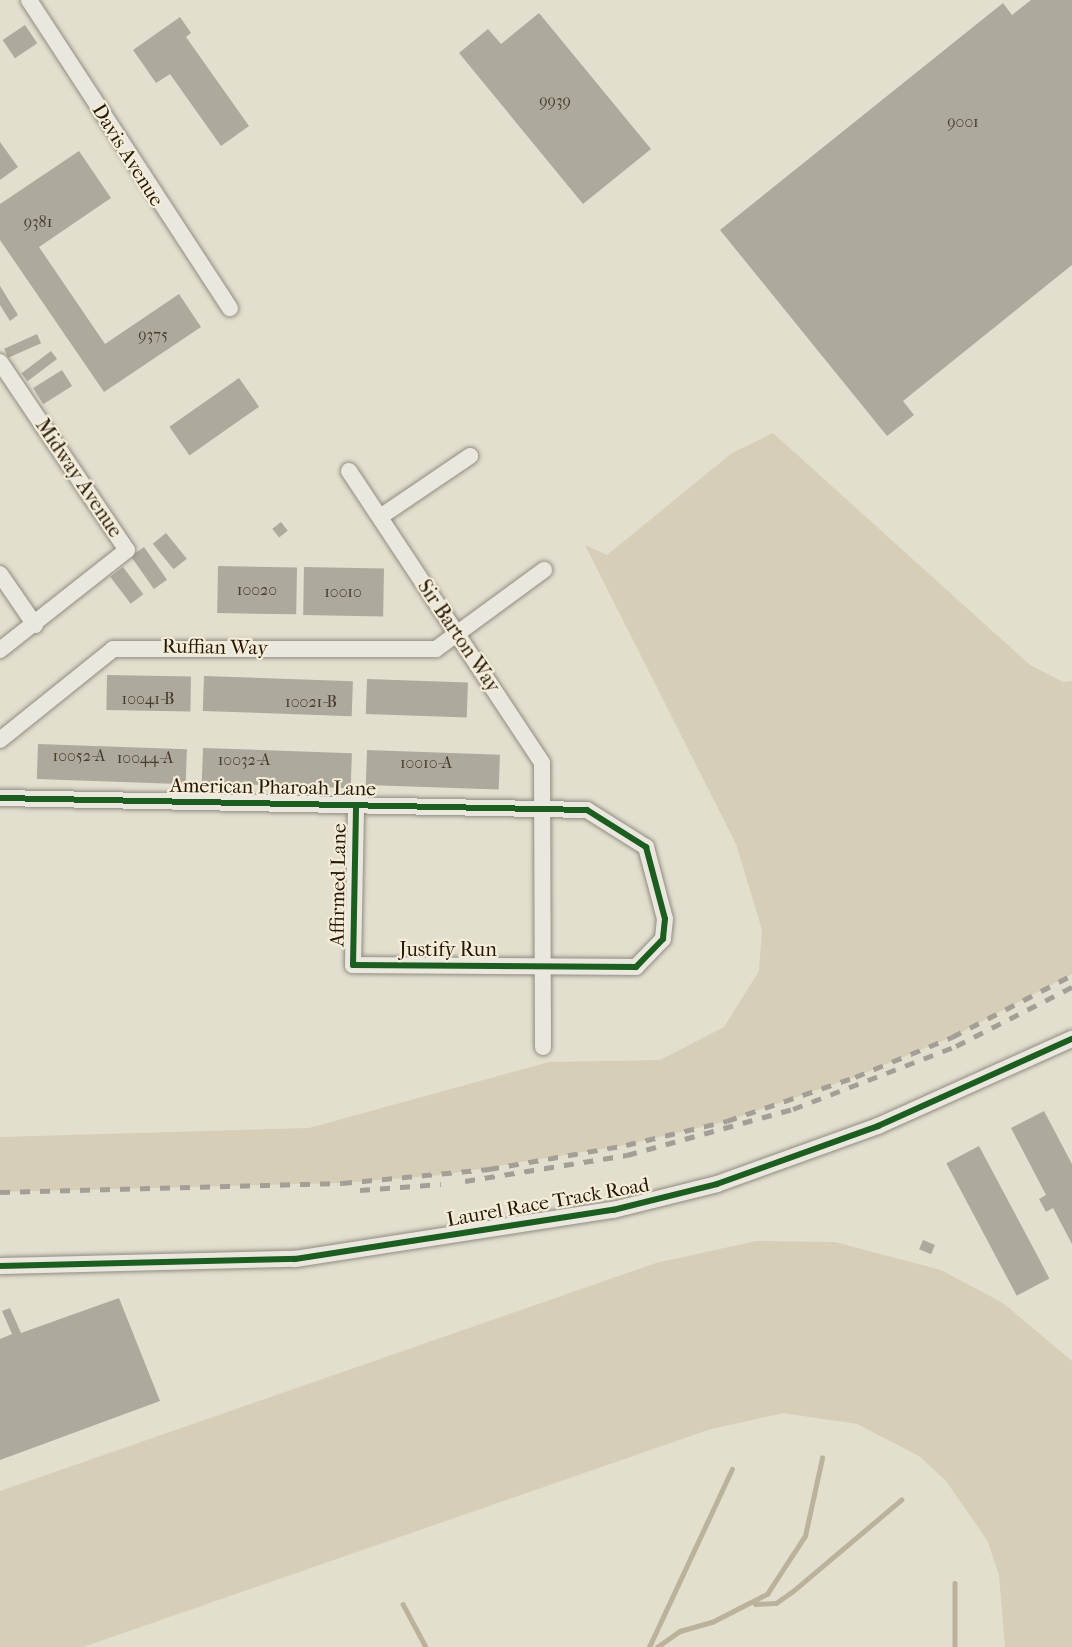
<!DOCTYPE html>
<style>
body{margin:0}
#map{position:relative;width:1072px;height:1647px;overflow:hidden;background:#e3dfce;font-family:"IM FELL French Canon",serif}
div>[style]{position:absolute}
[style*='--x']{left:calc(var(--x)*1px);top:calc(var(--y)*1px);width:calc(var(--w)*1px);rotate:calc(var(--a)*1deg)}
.green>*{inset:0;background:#d6ceb7}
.stream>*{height:4.5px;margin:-2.25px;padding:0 2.25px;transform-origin:2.25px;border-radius:2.25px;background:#bab29a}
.building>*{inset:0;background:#ada99d;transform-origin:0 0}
.roads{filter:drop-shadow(0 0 2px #908c80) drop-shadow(0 0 2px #908c80)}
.minor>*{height:16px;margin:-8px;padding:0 8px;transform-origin:8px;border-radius:8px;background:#eae7de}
.rail>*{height:4.5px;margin-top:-2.25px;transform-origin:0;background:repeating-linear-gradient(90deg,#a39f97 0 10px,transparent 0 20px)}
.cycleway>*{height:6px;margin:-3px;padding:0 3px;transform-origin:3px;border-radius:3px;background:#1b5e20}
span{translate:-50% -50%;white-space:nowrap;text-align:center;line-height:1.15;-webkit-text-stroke:4.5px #f3edd9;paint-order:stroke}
.number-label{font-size:16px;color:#483c2b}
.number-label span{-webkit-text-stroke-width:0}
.street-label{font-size:20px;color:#271705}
</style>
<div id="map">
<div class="green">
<div style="clip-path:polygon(773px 433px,1030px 665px,1063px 682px,1072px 681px,1072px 974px,952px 1037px,855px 1077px,727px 1121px,626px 1145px,442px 1175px,342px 1183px,0 1192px,0 1137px,309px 1128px,549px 1062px,660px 1060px,724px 1027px,759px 971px,762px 930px,736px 844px,585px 545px,607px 555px,732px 453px)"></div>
<div style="clip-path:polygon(756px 1241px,835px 1242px,941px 1270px,1003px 1303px,1072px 1361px,1072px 1647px,1005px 1647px,999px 1575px,987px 1540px,946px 1481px,919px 1456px,857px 1424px,783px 1413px,708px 1430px,83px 1647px,0 1647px,0 1491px,656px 1263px)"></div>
</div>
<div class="stream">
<div style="--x:955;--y:1583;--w:64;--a:90"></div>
<div style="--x:403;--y:1604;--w:49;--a:61.9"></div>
<div style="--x:755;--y:1604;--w:21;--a:-3"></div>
<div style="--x:776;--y:1603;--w:19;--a:-35"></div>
<div style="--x:792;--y:1592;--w:143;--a:-40.2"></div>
<div style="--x:649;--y:1647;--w:196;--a:-65"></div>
<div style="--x:657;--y:1647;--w:28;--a:-35"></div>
<div style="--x:680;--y:1631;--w:33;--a:-16"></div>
<div style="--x:712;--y:1622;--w:62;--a:-27"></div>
<div style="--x:767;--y:1594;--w:69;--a:-56.8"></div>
<div style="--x:805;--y:1536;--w:80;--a:-77.7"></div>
</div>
<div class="building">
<div style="clip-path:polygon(1031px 0,1072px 0,1072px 265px,903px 401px,914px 415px,887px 436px,720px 230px,1003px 3px,1012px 15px)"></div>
<div style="clip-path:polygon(539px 13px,651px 149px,583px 204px,459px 53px,488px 29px,501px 44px)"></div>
<div style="clip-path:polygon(180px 17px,191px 33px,186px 37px,249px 126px,221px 146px,170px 74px,156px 83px,133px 50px)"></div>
<div style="left:25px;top:25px;width:22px;height:27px;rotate:56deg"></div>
<div style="clip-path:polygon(0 142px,18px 167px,0 180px)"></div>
<div style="clip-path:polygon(79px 151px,111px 198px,39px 247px,105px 344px,179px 294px,201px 327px,104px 392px,0 240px,0 204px)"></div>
<div style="clip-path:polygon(0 286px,18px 315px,10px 321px,0 305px)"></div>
<div style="left:37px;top:334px;width:10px;height:36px;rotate:66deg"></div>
<div style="left:51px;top:351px;width:10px;height:37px;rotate:53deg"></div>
<div style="left:62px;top:370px;width:19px;height:34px;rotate:58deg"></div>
<div style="left:239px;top:378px;width:35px;height:85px;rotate:55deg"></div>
<div style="left:281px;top:522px;width:11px;height:11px;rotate:52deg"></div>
<div style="left:166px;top:533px;width:33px;height:17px;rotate:51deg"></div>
<div style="left:144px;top:547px;width:40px;height:16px;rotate:55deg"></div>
<div style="left:218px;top:566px;width:79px;height:47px;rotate:1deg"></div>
<div style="left:123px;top:567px;width:34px;height:16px;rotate:53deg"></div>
<div style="left:304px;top:567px;width:80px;height:48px;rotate:1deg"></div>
<div style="left:107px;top:675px;width:84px;height:35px;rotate:1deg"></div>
<div style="left:204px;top:676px;width:149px;height:35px;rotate:2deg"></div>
<div style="left:367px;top:679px;width:101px;height:35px;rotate:2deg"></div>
<div style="left:38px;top:744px;width:149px;height:35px;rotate:2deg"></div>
<div style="left:203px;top:748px;width:149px;height:35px;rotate:2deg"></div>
<div style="left:367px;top:750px;width:133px;height:35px;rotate:2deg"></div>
<div style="clip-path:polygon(1044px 1111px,1072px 1164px,1072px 1244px,1053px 1208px,1046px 1212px,1039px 1199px,1046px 1195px,1011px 1128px)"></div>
<div style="left:979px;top:1146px;width:150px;height:37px;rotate:62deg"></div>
<div style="left:923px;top:1240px;width:13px;height:10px;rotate:23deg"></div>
<div style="clip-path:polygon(119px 1298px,160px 1401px,0 1460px,0 1339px,12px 1334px,2px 1311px,10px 1308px,21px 1333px)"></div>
</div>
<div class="roads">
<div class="minor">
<div style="--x:29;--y:0;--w:368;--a:56.9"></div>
<div style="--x:0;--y:362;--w:227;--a:56"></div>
<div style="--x:127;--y:550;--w:162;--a:141.8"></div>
<div style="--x:349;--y:471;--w:350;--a:56.5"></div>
<div style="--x:542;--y:763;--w:284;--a:89.8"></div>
<div style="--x:380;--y:517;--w:109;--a:-34.1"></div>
<div style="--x:0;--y:574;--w:62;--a:55.5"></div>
<div style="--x:0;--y:740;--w:145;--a:-38.8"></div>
<div style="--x:113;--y:649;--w:323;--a:0"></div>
<div style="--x:436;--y:649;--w:134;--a:-36.2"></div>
<div style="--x:0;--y:798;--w:587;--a:1.17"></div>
<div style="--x:587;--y:810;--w:70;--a:32.1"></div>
<div style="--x:646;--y:847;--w:74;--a:75.2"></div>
<div style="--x:665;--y:919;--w:20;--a:96"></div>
<div style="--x:663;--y:939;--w:39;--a:134"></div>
<div style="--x:636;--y:967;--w:283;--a:-179.6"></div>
<div style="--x:353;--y:965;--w:160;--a:-88.9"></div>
<div style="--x:0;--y:1266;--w:295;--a:-1.4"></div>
<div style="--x:295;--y:1259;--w:322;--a:-8.8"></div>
<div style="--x:613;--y:1210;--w:107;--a:-14"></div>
<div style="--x:717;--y:1184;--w:171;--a:-19.8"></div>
<div style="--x:878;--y:1126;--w:213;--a:-24.2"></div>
</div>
</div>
<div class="rail">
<div style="--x:465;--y:1181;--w:164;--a:-9.1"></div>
<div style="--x:627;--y:1155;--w:172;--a:-15.5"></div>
<div style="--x:793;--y:1109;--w:175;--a:-21.1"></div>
<div style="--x:956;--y:1046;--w:130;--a:-27"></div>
<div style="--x:360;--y:1190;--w:81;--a:-4.2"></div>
<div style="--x:0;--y:1192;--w:342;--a:-1.5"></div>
<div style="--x:342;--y:1183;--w:148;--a:-5.4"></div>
<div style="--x:489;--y:1169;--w:139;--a:-9.9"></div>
<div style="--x:626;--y:1145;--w:104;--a:-13.4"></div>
<div style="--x:727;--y:1121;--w:135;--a:-19"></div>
<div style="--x:855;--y:1077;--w:105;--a:-22.4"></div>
<div style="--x:952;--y:1037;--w:135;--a:-27.3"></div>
</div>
<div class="cycleway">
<div style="--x:0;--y:798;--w:587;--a:1.17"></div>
<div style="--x:587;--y:810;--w:70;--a:32.1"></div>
<div style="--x:646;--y:847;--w:74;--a:75.2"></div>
<div style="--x:665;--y:919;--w:20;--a:96"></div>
<div style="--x:663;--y:939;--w:39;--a:134"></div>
<div style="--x:636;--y:967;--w:283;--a:-179.6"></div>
<div style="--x:353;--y:965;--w:160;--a:-88.9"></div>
<div style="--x:0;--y:1266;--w:295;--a:-1.4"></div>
<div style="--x:295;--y:1259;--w:322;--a:-8.8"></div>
<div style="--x:613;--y:1210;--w:107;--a:-14"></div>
<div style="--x:717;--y:1184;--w:171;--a:-19.8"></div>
<div style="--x:878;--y:1126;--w:213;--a:-24.2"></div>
</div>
<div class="number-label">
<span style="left:555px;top:101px">9939</span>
<span style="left:963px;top:122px">9001</span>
<span style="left:38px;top:222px">9381</span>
<span style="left:153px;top:335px">9375</span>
<span style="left:257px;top:590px">10020</span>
<span style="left:343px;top:592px">10010</span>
<span style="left:148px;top:699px">10041-B</span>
<span style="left:311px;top:702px">10021-B</span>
<span style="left:79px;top:756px">10052-A</span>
<span style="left:145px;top:758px">10044-A</span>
<span style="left:244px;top:760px">10032-A</span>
<span style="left:426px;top:763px">10010-A</span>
</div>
<div class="street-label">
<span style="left:128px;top:155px;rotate:58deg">Davis Avenue</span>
<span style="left:79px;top:478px;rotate:56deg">Midway Avenue</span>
<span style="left:459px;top:636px;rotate:56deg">Sir Barton Way</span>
<span style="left:215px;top:647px;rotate:1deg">Ruffian Way</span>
<span style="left:273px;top:787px;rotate:1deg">American Pharoah Lane</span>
<span style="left:338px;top:885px;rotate:-89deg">Affirmed Lane</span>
<span style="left:448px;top:949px">Justify Run</span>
<span style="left:548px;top:1202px;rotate:-10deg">Laurel Race Track Road</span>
</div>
</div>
